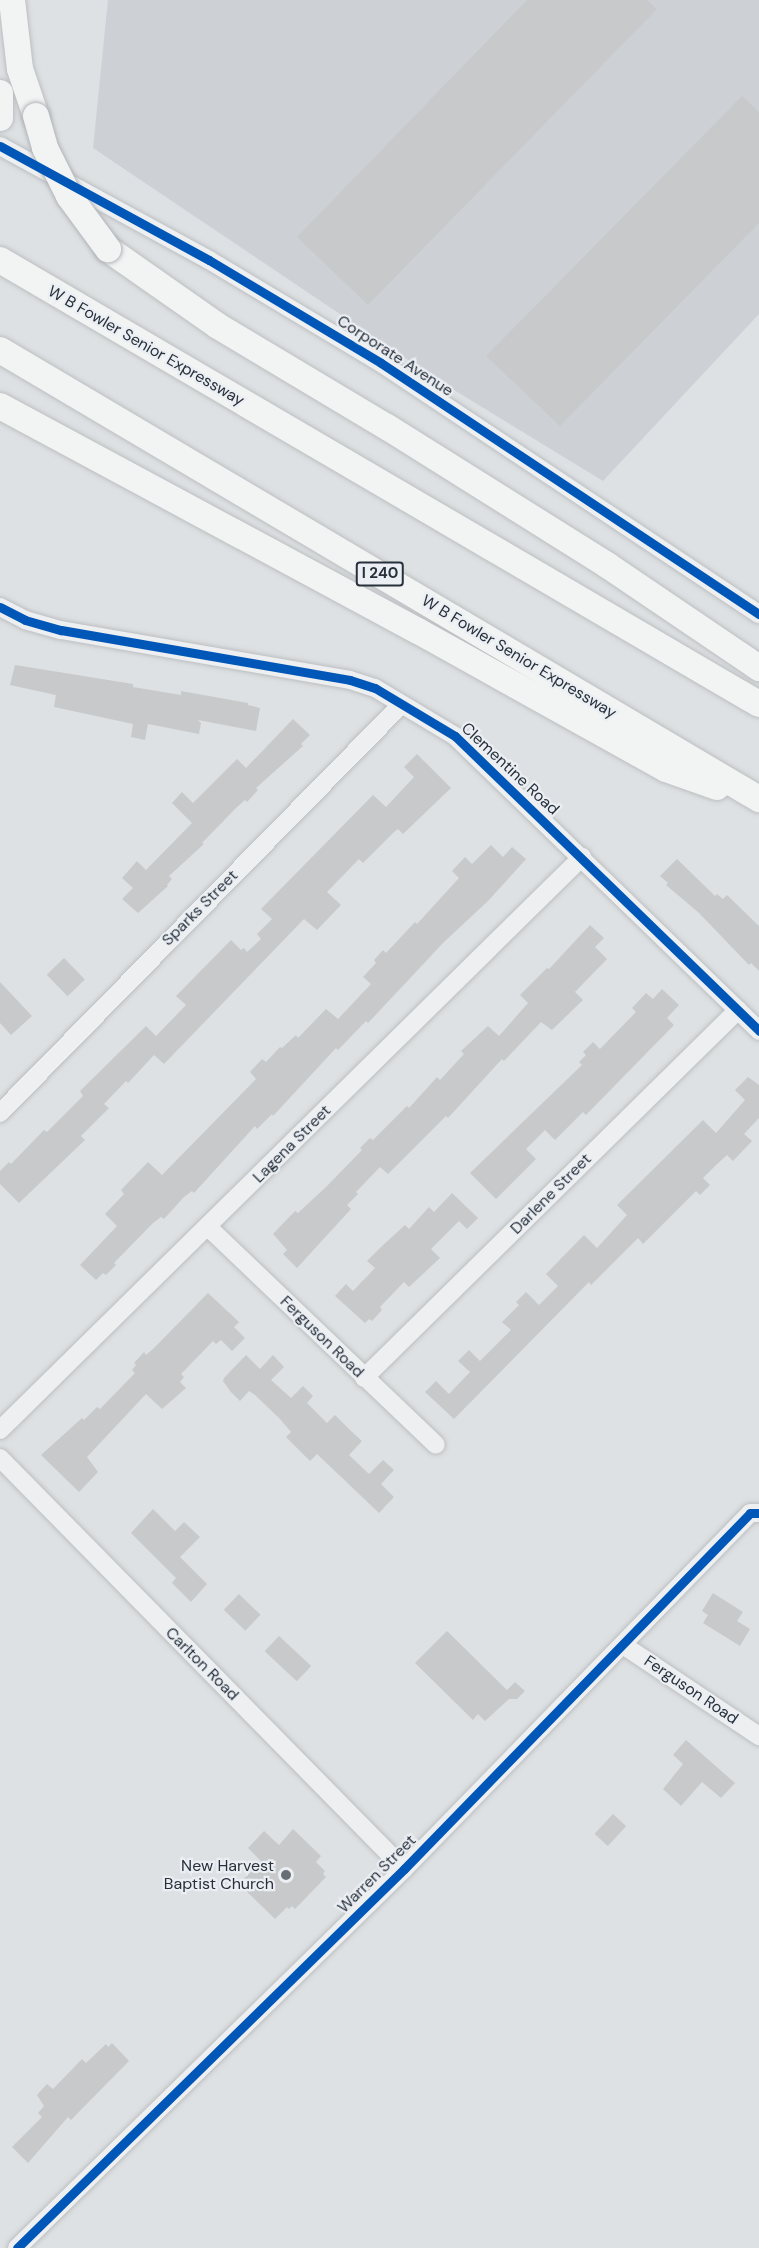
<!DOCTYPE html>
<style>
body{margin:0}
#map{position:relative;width:759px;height:2248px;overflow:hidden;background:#dee1e3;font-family:"DM Sans",sans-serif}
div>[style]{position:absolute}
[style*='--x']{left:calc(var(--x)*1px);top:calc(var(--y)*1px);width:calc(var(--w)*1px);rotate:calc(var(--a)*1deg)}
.built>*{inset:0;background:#cdd1d6}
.building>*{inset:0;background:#c7c9cb;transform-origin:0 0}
.roads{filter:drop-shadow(0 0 2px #bcbfc1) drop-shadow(0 0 2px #bcbfc1)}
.minor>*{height:18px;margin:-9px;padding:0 9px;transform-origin:9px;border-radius:9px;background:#eeeff0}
.highway>*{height:26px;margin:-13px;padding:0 13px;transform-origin:13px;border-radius:13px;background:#f2f4f4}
.bridges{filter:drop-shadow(0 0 2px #b1b4b8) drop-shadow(0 0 2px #b1b4b8)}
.highway-bridge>*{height:26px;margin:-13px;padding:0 13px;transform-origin:13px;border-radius:13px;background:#f2f4f4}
.cycleway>*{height:9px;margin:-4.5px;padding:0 4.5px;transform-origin:4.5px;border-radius:4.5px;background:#0057b8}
.dots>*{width:16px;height:16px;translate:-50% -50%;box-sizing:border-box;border:3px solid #ebeff3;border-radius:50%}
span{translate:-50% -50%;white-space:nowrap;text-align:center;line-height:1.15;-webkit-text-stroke:4.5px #ebeff3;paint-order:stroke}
.shield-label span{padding:2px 4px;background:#ebeff3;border:2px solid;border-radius:4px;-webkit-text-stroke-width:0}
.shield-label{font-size:15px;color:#27303b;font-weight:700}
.street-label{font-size:16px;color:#27303b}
.poi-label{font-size:16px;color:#27303b}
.right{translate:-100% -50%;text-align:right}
</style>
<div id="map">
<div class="built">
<div style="clip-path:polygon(108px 0,759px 0,759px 314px,603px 481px,441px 382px,93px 148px)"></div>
</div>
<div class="building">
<div style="clip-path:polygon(527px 0,647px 0,657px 9px,368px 305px,297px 237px)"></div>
<div style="clip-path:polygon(742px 96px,759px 112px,759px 223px,560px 426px,486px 356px)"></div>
<div style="clip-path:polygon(15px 665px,133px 684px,133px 687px,181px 695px,181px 691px,248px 703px,248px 705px,260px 708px,256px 731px,198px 720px,201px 723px,199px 734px,148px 724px,145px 740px,131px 737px,133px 724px,54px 707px,56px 695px,10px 685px)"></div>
<div style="clip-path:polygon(293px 719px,310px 735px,301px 744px,303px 746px,256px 788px,258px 790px,247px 802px,245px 800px,236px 808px,202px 843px,204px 844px,169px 876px,172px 879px,167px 885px,168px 886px,138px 913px,122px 899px,133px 888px,122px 878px,137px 861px,146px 870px,192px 823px,172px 803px,182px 792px,193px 803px,237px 759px,246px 768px)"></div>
<div style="clip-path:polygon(417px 754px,451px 788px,403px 834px,398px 829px,394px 832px,363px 863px,359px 859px,327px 892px,341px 905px,317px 930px,304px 919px,164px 1064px,154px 1055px,128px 1083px,126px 1081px,104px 1104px,109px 1108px,81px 1136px,85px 1140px,19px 1203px,0 1184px,0 1171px,9px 1162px,11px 1164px,44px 1130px,47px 1132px,83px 1096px,80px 1091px,146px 1026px,156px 1036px,186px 1005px,176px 996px,231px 940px,241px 950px,244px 948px,247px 952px,261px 939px,257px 934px,272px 919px,261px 909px,373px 795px,386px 807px,414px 777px,404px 767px)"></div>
<div style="clip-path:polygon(491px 845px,503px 857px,512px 847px,526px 859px,488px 901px,444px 942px,368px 1023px,366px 1021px,338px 1050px,336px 1048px,273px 1116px,272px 1114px,257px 1129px,255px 1126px,194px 1193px,192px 1191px,184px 1197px,164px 1219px,161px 1217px,153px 1223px,114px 1263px,116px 1265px,106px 1275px,103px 1273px,96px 1280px,80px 1265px,117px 1226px,105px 1214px,124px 1194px,121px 1190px,148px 1162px,162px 1175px,256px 1079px,250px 1072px,262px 1059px,266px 1062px,280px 1047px,282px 1048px,296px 1035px,298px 1038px,326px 1009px,338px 1019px,371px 984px,363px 977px,376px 963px,374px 960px,383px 950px,386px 953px,415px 922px,417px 924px,459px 878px,452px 871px,465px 857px,472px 864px)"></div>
<div style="clip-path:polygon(677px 859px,715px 896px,717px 894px,723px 899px,727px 895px,759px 926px,759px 971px,751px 963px,749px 965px,699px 913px,666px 885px,668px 883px,660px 876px)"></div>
<div style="clip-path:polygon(590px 925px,604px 938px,595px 947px,607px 959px,575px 992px,583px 1000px,552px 1030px,541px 1022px,504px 1061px,502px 1059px,448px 1118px,446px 1116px,388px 1174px,380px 1167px,356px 1192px,358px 1194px,347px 1205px,351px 1209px,297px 1268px,283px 1254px,287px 1250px,273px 1234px,295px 1211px,298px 1213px,327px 1186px,362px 1150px,360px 1148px,370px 1138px,373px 1140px,407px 1106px,409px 1108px,437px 1077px,440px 1080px,464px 1054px,461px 1051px,488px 1026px,499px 1036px,528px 1003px,520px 995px,547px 968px,549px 969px)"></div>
<div style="left:64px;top:958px;width:30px;height:24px;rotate:46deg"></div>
<div style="clip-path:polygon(0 982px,32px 1016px,11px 1035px,0 1023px)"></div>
<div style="clip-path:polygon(662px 989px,679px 1005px,667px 1018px,674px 1025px,586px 1115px,583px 1112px,555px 1140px,545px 1130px,526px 1149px,536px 1159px,496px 1199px,470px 1173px,582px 1065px,579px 1062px,586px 1055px,583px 1052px,593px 1042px,600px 1049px,636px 1012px,632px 1008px,646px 993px,653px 999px)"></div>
<div style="clip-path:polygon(748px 1077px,759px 1085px,759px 1118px,744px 1134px,752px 1141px,733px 1161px,727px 1155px,715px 1166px,703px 1178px,710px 1185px,700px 1195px,696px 1191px,643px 1244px,638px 1238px,591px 1285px,589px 1282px,454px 1419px,425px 1392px,436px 1381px,449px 1394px,470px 1372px,458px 1361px,469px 1350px,480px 1361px,511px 1330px,502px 1322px,519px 1305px,516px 1302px,526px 1292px,539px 1305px,558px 1286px,546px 1274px,584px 1235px,597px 1248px,627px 1215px,617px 1205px,703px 1120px,716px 1133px,745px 1100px,735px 1090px)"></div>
<div style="clip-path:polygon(452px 1193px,478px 1218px,467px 1229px,459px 1221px,431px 1249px,440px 1258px,409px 1287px,404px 1282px,380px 1307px,382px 1310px,372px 1321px,369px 1319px,365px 1323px,335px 1296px,346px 1284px,353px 1291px,375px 1268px,367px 1261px,381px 1247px,405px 1225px,409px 1229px,429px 1207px,434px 1212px)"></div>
<div style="clip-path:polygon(208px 1293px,239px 1322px,234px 1327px,245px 1338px,232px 1351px,221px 1340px,216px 1344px,213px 1341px,181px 1374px,184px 1377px,180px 1382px,186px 1388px,162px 1409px,146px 1394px,87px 1457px,98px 1472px,79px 1492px,41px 1455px,82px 1418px,84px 1420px,97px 1407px,100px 1409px,135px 1373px,132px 1370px,136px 1365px,134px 1363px,144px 1352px,146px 1355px,153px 1349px)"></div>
<div style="clip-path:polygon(246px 1355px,260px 1369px,273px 1355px,284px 1367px,271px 1380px,291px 1398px,303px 1386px,313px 1396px,307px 1403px,327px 1423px,335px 1415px,351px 1431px,362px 1441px,349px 1455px,369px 1474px,383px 1460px,394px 1470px,381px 1484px,394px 1497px,379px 1513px,317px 1454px,310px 1461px,286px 1437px,291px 1432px,280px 1419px,255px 1395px,249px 1391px,240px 1401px,230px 1391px,223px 1381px,224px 1378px)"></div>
<div style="clip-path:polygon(153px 1509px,175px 1531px,184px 1522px,200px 1537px,180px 1557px,207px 1584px,191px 1602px,172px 1583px,176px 1578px,131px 1533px)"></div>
<div style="clip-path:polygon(713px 1593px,743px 1612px,737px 1621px,750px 1629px,740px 1646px,703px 1623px,708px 1615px,702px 1611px)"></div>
<div style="left:239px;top:1594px;width:30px;height:22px;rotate:44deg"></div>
<div style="clip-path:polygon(447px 1631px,507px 1690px,515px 1682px,525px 1691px,517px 1699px,509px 1699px,485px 1721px,478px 1714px,473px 1720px,415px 1663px)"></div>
<div style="left:279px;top:1636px;width:44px;height:21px;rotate:43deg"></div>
<div style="clip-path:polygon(686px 1740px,735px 1783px,721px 1798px,702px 1782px,681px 1806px,663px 1789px,683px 1764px,673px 1755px)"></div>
<div style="left:613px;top:1814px;width:18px;height:27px;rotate:43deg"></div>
<div style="clip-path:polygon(293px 1829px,321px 1856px,316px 1862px,325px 1871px,323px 1874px,326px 1877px,295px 1909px,292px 1906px,289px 1909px,287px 1907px,275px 1919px,239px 1884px,261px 1861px,248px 1848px,264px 1831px,279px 1845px)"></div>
<div style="clip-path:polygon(112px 2043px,129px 2061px,71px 2120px,68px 2117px,28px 2163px,12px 2147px,42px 2117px,38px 2113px,44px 2106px,37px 2095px,47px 2084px,53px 2089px,82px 2059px,86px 2063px,106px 2044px,108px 2047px)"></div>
</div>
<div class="roads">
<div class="minor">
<div style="--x:0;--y:146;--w:238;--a:28.6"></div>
<div style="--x:209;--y:260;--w:200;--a:30.9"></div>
<div style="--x:381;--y:363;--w:454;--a:33.6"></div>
<div style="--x:0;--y:607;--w:28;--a:27"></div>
<div style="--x:25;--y:620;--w:37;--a:16"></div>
<div style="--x:61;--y:630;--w:293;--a:9.8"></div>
<div style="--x:350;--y:680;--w:26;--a:18"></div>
<div style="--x:375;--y:688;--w:93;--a:31"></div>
<div style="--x:455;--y:736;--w:424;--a:44.1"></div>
<div style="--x:0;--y:1113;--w:572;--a:-45.5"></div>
<div style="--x:208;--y:1227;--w:315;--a:43.7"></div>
<div style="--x:364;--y:1378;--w:525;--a:-44.54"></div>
<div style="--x:0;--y:1430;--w:817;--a:-44.55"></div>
<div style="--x:0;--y:1458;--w:576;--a:45.49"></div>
<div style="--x:623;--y:1645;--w:164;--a:33.8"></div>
<div style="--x:17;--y:2248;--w:542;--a:-44.4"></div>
<div style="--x:404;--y:1869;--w:496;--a:-45.8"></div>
<div style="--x:750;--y:1513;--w:9;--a:0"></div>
</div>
<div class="highway">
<div style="--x:12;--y:0;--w:69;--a:83.4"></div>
<div style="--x:20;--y:69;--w:50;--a:71.2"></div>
<div style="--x:0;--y:93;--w:25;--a:90"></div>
<div style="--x:108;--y:249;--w:134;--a:35"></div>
<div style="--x:218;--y:326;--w:197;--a:30.9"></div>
<div style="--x:387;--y:427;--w:260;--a:32.1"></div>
<div style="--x:607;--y:565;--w:184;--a:34.1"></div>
<div style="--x:0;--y:260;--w:879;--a:30.33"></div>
<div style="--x:0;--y:350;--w:882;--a:30.61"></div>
<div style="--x:0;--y:406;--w:475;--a:28.3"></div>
<div style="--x:418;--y:631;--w:284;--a:29.1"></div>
<div style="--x:666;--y:769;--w:54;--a:19.4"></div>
</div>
</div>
<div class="bridges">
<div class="highway-bridge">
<div style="--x:36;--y:116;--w:33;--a:74"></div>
<div style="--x:45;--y:148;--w:54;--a:63.4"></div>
<div style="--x:69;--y:196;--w:66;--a:53.7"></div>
</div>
</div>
<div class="cycleway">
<div style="--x:0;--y:146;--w:238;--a:28.6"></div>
<div style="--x:209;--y:260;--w:200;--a:30.9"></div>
<div style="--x:381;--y:363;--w:454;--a:33.6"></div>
<div style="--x:0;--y:607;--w:28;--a:27"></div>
<div style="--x:25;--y:620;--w:37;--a:16"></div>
<div style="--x:61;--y:630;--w:293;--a:9.8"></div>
<div style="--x:350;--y:680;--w:26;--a:18"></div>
<div style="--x:375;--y:688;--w:93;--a:31"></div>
<div style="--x:455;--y:736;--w:424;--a:44.1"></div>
<div style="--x:17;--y:2248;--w:542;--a:-44.4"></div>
<div style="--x:404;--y:1869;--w:496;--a:-45.8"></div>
<div style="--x:750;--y:1513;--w:9;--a:0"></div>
</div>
<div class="dots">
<div style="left:286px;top:1875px;background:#676e76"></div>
</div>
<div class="shield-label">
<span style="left:380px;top:574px">I 240</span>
</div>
<div class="street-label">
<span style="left:146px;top:346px;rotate:30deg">W B Fowler Senior Expressway</span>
<span style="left:395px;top:356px;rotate:33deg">Corporate Avenue</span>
<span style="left:519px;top:657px;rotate:31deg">W B Fowler Senior Expressway</span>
<span style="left:510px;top:769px;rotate:43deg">Clementine Road</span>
<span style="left:200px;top:908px;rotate:-45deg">Sparks Street</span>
<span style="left:292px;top:1144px;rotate:-45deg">Lagena Street</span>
<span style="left:551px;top:1194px;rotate:-45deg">Darlene Street</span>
<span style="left:322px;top:1337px;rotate:44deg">Ferguson Road</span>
<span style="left:202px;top:1664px;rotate:45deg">Carlton Road</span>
<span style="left:691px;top:1690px;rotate:34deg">Ferguson Road</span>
<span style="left:377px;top:1874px;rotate:-45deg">Warren Street</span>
</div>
<div class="poi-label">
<span class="right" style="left:274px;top:1875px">New Harvest<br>Baptist Church</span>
</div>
</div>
